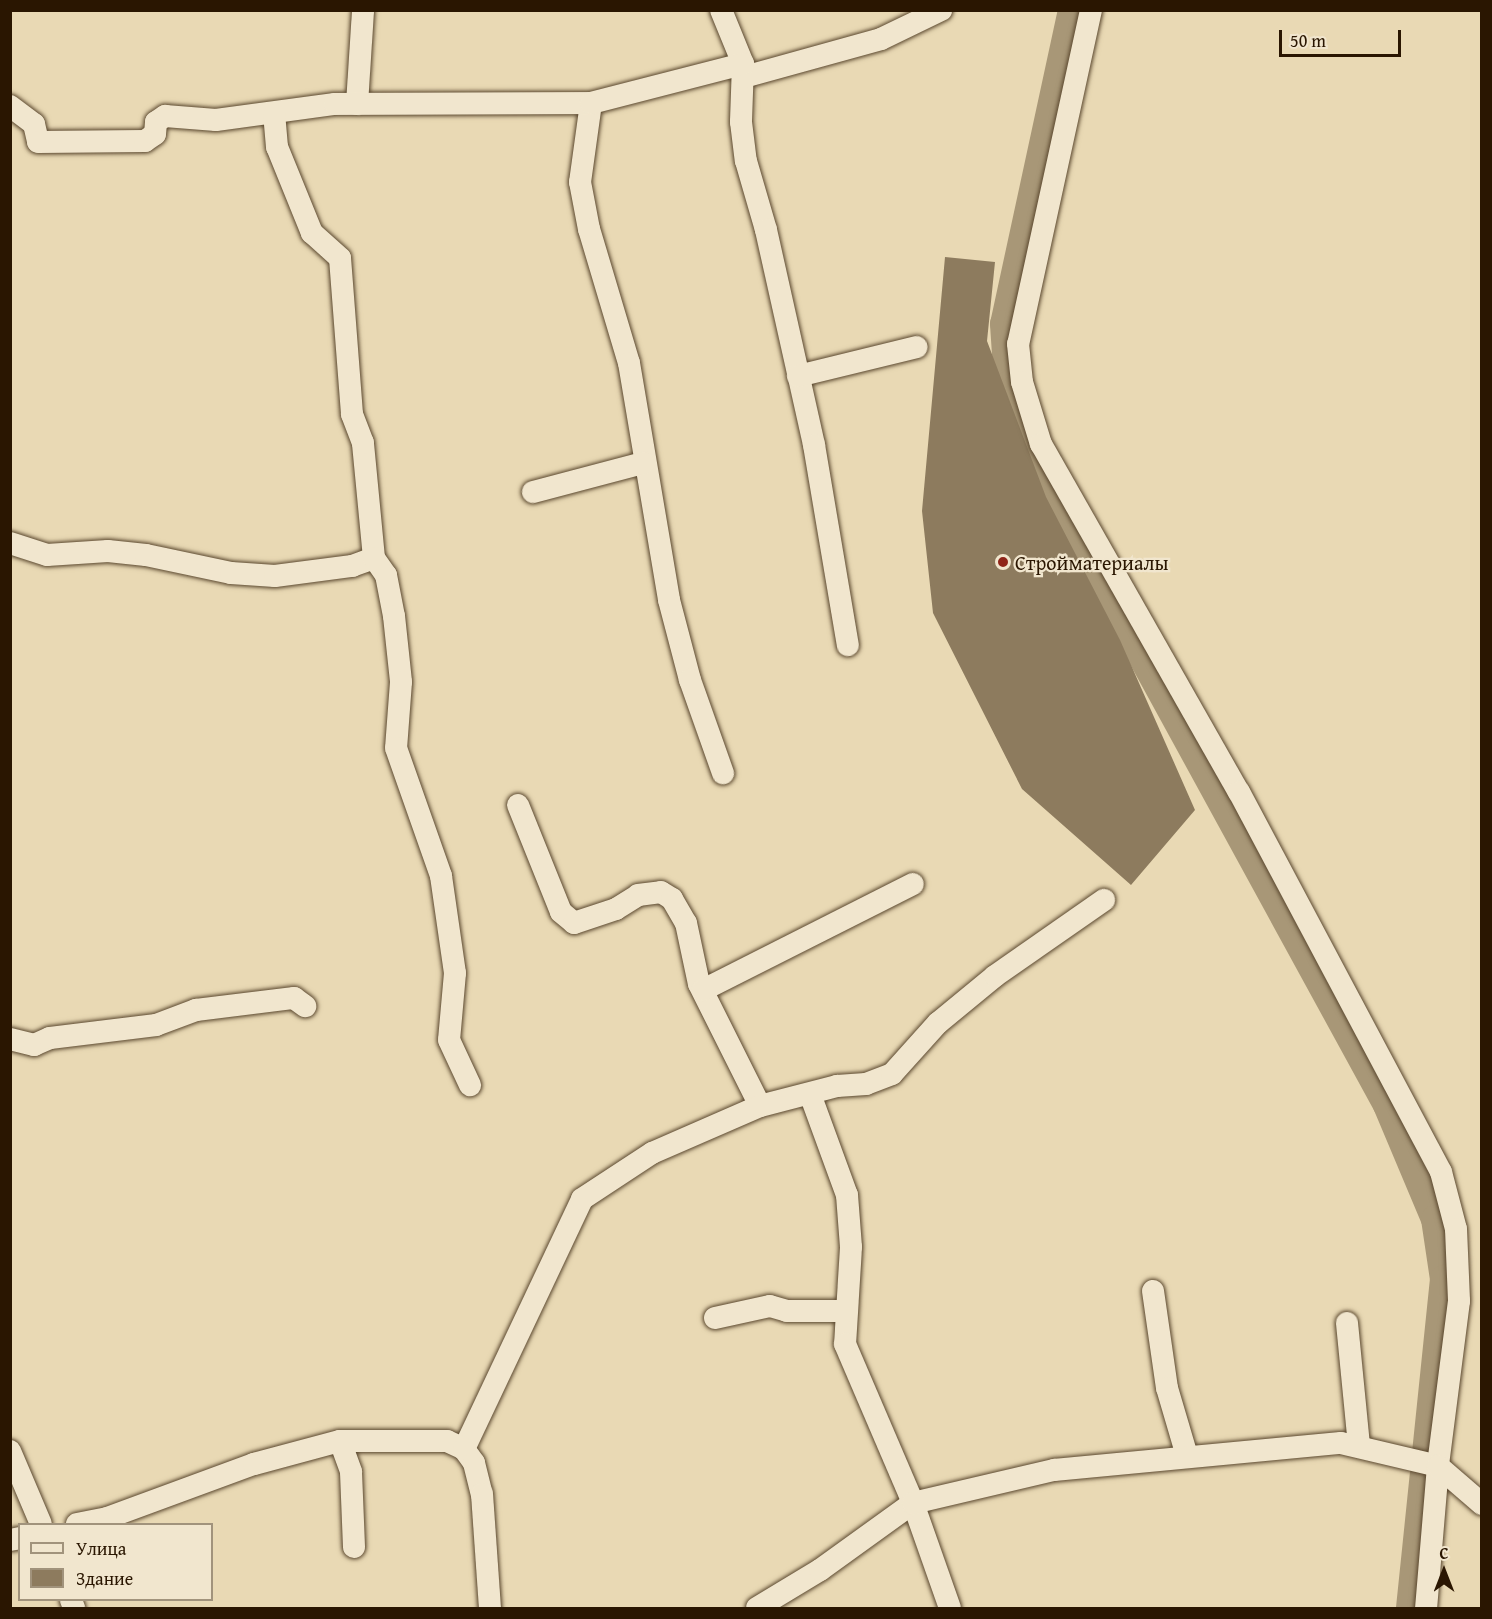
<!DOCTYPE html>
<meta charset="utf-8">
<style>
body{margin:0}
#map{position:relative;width:1492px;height:1619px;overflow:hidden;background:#e9d9b4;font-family:"Gentium Book Plus",serif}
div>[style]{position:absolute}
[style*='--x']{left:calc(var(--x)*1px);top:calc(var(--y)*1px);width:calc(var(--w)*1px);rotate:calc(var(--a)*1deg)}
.river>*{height:28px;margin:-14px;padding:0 14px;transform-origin:14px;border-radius:14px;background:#a89777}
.building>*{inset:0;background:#8d7b5e}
.roads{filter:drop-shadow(0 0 2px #5a472e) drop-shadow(0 0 2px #5a472e)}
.minor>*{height:22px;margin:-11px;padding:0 11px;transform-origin:11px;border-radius:11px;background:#f1e6ce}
.dots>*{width:16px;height:16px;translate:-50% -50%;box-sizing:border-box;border:3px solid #f1e6ce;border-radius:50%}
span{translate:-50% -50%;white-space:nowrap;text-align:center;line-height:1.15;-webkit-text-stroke:4.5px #f1e6ce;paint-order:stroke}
.poi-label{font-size:20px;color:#2a1601}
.left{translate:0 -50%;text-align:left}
.frame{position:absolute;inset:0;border:12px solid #2a1601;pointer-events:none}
.legend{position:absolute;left:18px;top:1523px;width:195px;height:78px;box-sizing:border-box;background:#f1e6ce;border:2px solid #a1937c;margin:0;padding:8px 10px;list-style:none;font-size:18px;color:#2a1601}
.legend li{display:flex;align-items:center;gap:12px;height:30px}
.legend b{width:30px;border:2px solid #a1937c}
.north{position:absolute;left:1414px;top:1541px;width:60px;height:60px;-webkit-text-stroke:4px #f1e6ce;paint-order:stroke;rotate:0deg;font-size:16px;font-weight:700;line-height:24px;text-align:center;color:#2a1601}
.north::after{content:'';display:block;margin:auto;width:21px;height:27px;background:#2a1601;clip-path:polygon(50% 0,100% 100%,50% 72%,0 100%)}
.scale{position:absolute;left:1279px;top:30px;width:122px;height:27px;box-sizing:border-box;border:3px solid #2a1601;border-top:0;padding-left:8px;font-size:18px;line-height:21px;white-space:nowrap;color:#2a1601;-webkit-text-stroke:4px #f1e6ce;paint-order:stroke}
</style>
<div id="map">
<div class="river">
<div style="--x:1072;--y:10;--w:321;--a:102.2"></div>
<div style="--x:1004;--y:324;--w:61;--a:86.2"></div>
<div style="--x:1008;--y:385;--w:60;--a:70.7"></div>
<div style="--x:1028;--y:442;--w:108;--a:63"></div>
<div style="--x:1077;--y:538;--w:646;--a:61.33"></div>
<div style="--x:1387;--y:1105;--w:124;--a:67.2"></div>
<div style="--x:1435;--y:1219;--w:61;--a:81.5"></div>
<div style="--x:1444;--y:1279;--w:331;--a:95.9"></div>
</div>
<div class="building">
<div style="clip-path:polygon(945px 257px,995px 262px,987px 341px,1046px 497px,1120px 640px,1195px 810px,1131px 885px,1022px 789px,933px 613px,922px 511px)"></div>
</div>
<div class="roads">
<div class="minor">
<div style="--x:721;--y:10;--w:58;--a:67.8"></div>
<div style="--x:743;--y:64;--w:58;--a:92"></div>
<div style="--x:741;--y:122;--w:39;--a:83"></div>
<div style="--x:746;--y:161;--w:72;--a:73.8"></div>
<div style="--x:766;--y:230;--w:220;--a:77.4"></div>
<div style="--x:814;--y:445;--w:203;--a:80.4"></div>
<div style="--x:1091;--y:10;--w:342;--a:102.3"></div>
<div style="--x:1018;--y:344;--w:38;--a:84"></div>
<div style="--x:1022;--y:382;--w:65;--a:73"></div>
<div style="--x:1041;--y:444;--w:400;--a:60.4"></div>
<div style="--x:1239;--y:792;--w:430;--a:62"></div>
<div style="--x:1441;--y:1172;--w:59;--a:75.3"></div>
<div style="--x:1456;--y:1229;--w:72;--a:87.6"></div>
<div style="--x:1459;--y:1301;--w:166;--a:97.3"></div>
<div style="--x:1438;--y:1466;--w:143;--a:94.8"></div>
<div style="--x:744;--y:77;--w:142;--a:-15.5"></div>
<div style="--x:881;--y:39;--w:67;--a:-25.8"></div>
<div style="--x:591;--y:103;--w:80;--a:97.9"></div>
<div style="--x:580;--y:182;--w:48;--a:79.2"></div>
<div style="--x:589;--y:229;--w:140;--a:73.4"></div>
<div style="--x:629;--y:363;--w:240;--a:80.4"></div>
<div style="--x:669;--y:600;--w:83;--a:75.3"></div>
<div style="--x:690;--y:680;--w:99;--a:70.5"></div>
<div style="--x:357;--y:104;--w:94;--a:-86.3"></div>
<div style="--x:10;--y:106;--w:30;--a:37"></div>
<div style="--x:34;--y:124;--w:18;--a:77"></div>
<div style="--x:38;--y:142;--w:107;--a:-0.5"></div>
<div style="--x:145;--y:141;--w:12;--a:-35"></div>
<div style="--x:155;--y:134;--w:12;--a:-85"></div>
<div style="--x:156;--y:122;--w:11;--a:-34"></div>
<div style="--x:165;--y:116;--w:51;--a:4.5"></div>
<div style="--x:216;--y:120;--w:120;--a:-7.7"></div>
<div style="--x:335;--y:104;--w:256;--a:-0.2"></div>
<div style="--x:591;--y:103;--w:157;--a:-14.4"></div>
<div style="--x:798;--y:376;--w:122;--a:-13.7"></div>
<div style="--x:533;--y:492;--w:114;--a:-14.8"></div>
<div style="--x:10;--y:543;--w:39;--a:18"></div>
<div style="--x:47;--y:555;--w:61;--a:-3.8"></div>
<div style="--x:108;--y:551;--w:38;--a:6"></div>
<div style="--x:146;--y:555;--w:87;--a:12"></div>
<div style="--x:231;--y:573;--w:44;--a:3.9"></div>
<div style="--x:275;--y:576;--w:78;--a:-7.4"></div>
<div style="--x:352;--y:566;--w:23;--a:-20"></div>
<div style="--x:374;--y:558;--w:116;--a:-95.5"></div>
<div style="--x:363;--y:443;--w:31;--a:-111"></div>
<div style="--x:352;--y:414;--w:156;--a:-94.4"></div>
<div style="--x:340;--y:258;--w:38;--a:-138"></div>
<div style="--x:312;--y:233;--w:93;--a:-112.1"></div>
<div style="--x:277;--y:147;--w:32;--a:-95"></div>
<div style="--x:374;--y:558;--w:21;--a:55"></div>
<div style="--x:386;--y:575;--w:42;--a:79"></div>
<div style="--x:394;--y:616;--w:66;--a:83.9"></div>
<div style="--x:401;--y:682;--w:66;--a:94.3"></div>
<div style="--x:396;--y:748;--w:136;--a:70.6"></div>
<div style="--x:441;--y:876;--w:98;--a:81.8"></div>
<div style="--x:455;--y:973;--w:67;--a:95.1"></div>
<div style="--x:449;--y:1040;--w:50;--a:65"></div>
<div style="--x:518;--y:805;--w:115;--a:68.1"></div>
<div style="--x:561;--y:912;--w:17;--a:40"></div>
<div style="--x:574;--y:923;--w:44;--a:-18.4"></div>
<div style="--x:616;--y:909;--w:26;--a:-32"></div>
<div style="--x:638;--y:895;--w:23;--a:-7"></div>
<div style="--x:661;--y:892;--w:13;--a:32"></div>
<div style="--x:672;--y:899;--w:28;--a:60"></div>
<div style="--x:686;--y:923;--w:62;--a:78"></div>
<div style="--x:699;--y:984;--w:136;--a:63.4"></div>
<div style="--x:703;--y:990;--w:235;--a:-26.8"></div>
<div style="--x:10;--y:1039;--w:25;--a:14"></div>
<div style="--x:34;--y:1045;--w:17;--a:-24"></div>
<div style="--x:50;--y:1038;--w:107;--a:-7"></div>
<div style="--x:156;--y:1025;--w:43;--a:-20.6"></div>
<div style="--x:196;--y:1010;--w:99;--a:-7"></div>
<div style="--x:294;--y:998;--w:14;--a:36"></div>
<div style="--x:810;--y:1094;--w:108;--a:69.9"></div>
<div style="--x:847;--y:1195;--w:52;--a:85.6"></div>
<div style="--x:851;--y:1247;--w:97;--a:93.5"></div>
<div style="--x:845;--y:1344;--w:173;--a:66.8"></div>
<div style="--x:913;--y:1503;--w:111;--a:70.6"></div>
<div style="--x:1153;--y:1291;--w:98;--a:81.8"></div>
<div style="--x:1167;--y:1388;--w:71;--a:73.6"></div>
<div style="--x:715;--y:1318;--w:56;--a:-12.3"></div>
<div style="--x:770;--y:1306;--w:18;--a:16"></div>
<div style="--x:787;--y:1311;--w:58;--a:0"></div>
<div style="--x:1347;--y:1323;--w:123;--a:84.4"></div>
<div style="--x:340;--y:1441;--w:33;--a:70"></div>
<div style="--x:351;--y:1472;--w:75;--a:87.7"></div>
<div style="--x:464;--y:1449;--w:276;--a:-64.7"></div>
<div style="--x:582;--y:1199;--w:84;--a:-33.3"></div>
<div style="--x:652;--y:1153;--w:118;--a:-23.5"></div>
<div style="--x:760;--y:1106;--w:80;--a:-14.6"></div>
<div style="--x:837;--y:1086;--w:29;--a:-4"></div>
<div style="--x:866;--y:1084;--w:28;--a:-21"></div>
<div style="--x:892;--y:1074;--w:69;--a:-48"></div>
<div style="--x:938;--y:1023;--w:74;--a:-39.5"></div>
<div style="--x:995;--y:976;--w:133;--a:-34.9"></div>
<div style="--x:10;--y:1451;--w:79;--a:67"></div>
<div style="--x:77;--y:1524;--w:31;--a:-11"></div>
<div style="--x:107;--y:1518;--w:157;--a:-20.2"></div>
<div style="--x:254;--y:1464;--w:89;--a:-15"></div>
<div style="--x:340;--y:1441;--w:107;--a:0"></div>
<div style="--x:447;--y:1441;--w:19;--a:25"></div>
<div style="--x:464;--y:1449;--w:17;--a:54"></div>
<div style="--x:474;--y:1463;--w:32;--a:76"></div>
<div style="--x:482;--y:1494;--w:114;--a:86"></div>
<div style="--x:10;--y:1540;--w:10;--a:-11"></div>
<div style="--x:71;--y:1600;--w:9;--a:69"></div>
<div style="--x:757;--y:1608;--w:74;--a:-31.1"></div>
<div style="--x:820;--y:1570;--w:115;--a:-35.8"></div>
<div style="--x:913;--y:1503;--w:145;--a:-13.2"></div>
<div style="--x:1054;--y:1470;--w:288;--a:-5.4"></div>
<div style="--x:1341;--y:1443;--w:100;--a:13.3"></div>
<div style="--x:1438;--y:1466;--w:58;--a:40.8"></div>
</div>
</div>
<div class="dots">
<div style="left:1003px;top:562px;background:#8f2418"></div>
</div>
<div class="poi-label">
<span class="left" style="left:1015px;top:562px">Стройматериалы</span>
</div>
<div class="frame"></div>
<ul class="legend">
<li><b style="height:8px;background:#f1e6ce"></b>Улица</li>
<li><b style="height:16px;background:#8d7b5e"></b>Здание</li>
</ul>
<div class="north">С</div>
<div class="scale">50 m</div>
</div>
